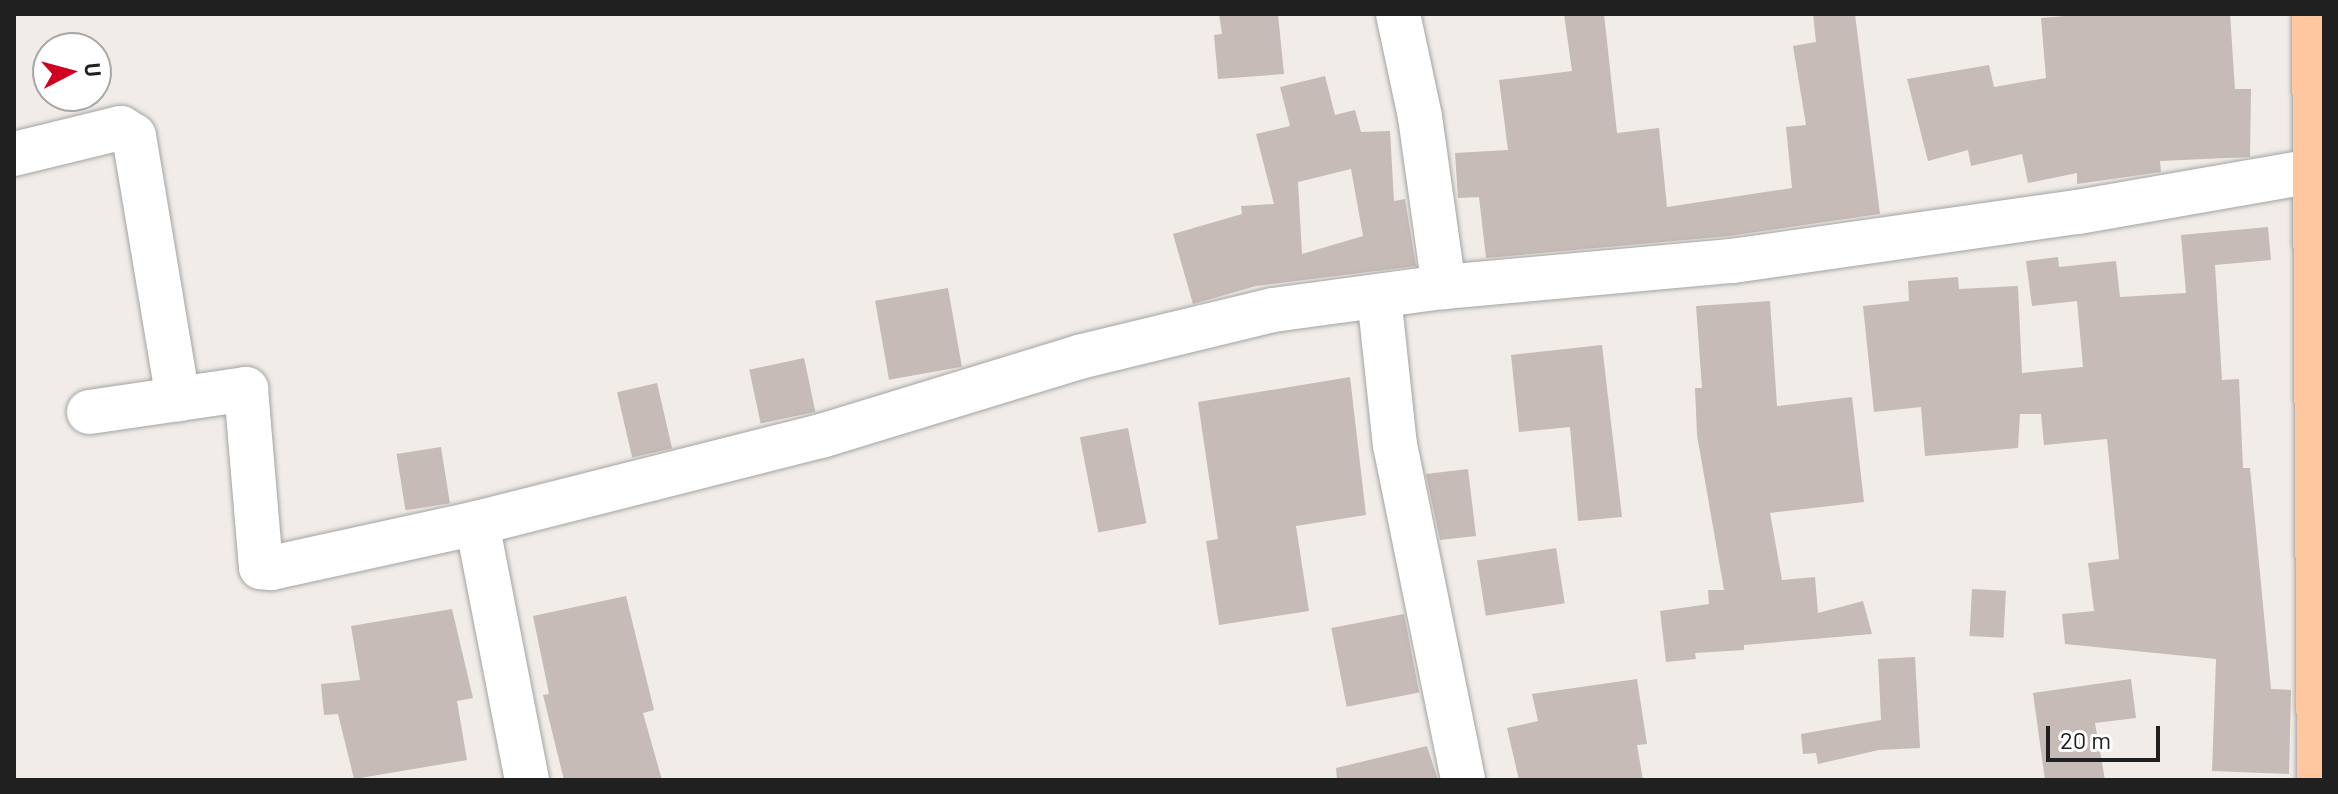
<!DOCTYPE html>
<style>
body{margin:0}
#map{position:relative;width:2338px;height:794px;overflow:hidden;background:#f1ece7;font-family:Barlow,sans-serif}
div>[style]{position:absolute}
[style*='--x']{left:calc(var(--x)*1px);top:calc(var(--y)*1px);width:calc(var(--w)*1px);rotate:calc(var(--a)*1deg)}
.building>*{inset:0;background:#c6bbb6;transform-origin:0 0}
.roads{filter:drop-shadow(0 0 2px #a4a4a4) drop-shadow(0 0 2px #a4a4a4)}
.street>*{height:44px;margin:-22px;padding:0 22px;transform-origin:22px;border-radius:22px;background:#fff}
.primary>*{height:44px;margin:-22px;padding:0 22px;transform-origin:22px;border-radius:22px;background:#fec79f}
span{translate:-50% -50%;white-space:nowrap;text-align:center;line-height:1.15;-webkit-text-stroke:8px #fff;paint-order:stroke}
.frame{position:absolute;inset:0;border:16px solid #202020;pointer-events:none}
.north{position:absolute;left:32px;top:32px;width:80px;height:80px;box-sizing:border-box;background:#fff;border:2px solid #a6a6a6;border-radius:50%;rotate:84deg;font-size:22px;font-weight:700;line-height:32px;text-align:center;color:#202020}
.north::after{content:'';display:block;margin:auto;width:28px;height:36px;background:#d1001f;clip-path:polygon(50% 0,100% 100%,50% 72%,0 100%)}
.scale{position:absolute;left:2046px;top:726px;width:114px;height:36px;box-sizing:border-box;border:4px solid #202020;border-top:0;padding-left:10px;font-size:24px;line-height:28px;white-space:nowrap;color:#202020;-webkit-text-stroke:6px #fff;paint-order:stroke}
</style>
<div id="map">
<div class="building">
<div style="clip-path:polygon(1219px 14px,1278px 14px,1284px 74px,1218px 79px,1214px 35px,1222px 34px)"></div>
<div style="clip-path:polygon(1564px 14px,1604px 14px,1617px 133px,1659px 128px,1667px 207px,1792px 188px,1786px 127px,1806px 125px,1793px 46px,1816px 42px,1813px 14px,1855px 14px,1880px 214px,1729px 236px,1486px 258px,1479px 197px,1458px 198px,1455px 153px,1508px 150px,1499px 80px,1572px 71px)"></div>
<div style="clip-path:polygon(2088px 14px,2230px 14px,2235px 89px,2251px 89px,2250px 157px,2160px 161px,2161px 172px,2077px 184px,2077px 173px,2028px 183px,2022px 154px,1971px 166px,1968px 150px,1928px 161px,1907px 79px,1989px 65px,1994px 87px,2046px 78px,2041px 18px)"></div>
<div style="clip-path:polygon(evenodd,1325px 76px,1335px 115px,1355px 110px,1361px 132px,1390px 131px,1394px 201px,1405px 199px,1416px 266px,1256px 286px,1193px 304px,1173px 234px,1242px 214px,1241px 206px,1274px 204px,1256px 134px,1290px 126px,1280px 87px,1325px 76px,1351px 169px,1363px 236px,1302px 254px,1298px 182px,1351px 169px)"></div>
<div style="clip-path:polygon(2268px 227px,2271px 260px,2215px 265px,2222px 380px,2239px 379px,2243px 468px,2250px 468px,2271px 689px,2291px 690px,2289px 774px,2212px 771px,2216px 659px,2065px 644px,2062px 614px,2094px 611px,2088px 563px,2119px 559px,2107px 439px,2044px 445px,2041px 414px,2020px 414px,2018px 448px,1925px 456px,1921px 407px,1874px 412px,1863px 306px,1909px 301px,1908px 281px,1958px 277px,1959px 289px,2018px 286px,2022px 373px,2083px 367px,2077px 301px,2032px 306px,2026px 261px,2058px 257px,2059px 267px,2116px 261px,2120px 297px,2186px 293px,2181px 235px)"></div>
<div style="left:948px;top:288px;width:80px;height:74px;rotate:80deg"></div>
<div style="clip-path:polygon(1770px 301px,1777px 406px,1852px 397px,1864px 502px,1770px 513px,1782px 580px,1815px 577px,1818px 613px,1863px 601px,1872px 634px,1744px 645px,1744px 650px,1695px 653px,1696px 659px,1666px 662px,1660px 611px,1709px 604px,1708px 590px,1724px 590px,1697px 435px,1695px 388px,1702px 388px,1696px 306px)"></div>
<div style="clip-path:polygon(1602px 345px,1622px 517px,1578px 521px,1570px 427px,1519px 432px,1511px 355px)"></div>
<div style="left:804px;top:358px;width:55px;height:56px;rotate:78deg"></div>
<div style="clip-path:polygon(1350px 377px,1366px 515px,1296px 526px,1309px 611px,1219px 625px,1206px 541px,1218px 539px,1198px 402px)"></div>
<div style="left:657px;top:383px;width:67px;height:41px;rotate:77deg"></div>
<div style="left:1128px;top:428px;width:97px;height:49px;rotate:79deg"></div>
<div style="left:441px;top:447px;width:57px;height:45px;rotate:81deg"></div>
<div style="clip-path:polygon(1468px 469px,1476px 536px,1440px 540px,1426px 474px)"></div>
<div style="left:1556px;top:548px;width:56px;height:80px;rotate:81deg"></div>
<div style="left:1972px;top:589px;width:34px;height:47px;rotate:3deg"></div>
<div style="clip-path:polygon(626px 596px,654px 710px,643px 713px,662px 780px,564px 780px,543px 695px,549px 694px,533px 616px)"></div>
<div style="clip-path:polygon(452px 609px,473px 698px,457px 701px,467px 760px,354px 779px,338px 714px,324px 715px,321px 684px,360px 680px,351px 626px)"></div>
<div style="left:1404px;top:614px;width:80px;height:74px;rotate:79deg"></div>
<div style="clip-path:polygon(1915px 657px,1920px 748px,1879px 750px,1818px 764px,1816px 753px,1803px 754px,1801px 734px,1881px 720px,1878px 659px)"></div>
<div style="clip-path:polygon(1637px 679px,1647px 744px,1637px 745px,1643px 780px,1519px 780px,1507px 728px,1538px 721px,1532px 694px)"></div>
<div style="clip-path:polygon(2131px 679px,2136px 718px,2095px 723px,2105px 780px,2045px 780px,2033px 693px)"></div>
<div style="clip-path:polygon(1427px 746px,1438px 780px,1337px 780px,1336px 768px)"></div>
</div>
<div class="roads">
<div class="street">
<div style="--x:1398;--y:14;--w:105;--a:77.9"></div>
<div style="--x:1420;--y:117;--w:172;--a:82"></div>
<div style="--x:14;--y:154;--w:110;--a:-13.7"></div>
<div style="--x:121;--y:128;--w:15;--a:32"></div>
<div style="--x:134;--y:136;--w:267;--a:80.5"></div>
<div style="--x:1379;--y:296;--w:150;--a:83.9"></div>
<div style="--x:1395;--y:445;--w:342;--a:78.5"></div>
<div style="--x:89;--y:412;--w:159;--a:-8.3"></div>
<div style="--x:246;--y:389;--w:179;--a:85.2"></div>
<div style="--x:261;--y:567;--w:10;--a:6"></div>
<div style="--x:271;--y:568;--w:211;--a:-12.3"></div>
<div style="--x:477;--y:523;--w:355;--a:-14.2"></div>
<div style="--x:821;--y:436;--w:270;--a:-17"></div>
<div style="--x:1079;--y:357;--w:200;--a:-13.6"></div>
<div style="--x:1273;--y:310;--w:173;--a:-7.7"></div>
<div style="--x:1444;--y:287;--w:289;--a:-5.2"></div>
<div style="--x:1732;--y:261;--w:349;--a:-8.1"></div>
<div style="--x:2078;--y:212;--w:250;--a:-9.9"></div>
<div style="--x:477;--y:523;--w:262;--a:79"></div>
</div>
<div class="primary">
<div style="--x:2314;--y:14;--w:766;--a:89.63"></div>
</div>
</div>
<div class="frame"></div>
<div class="north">U</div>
<div class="scale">20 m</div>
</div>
